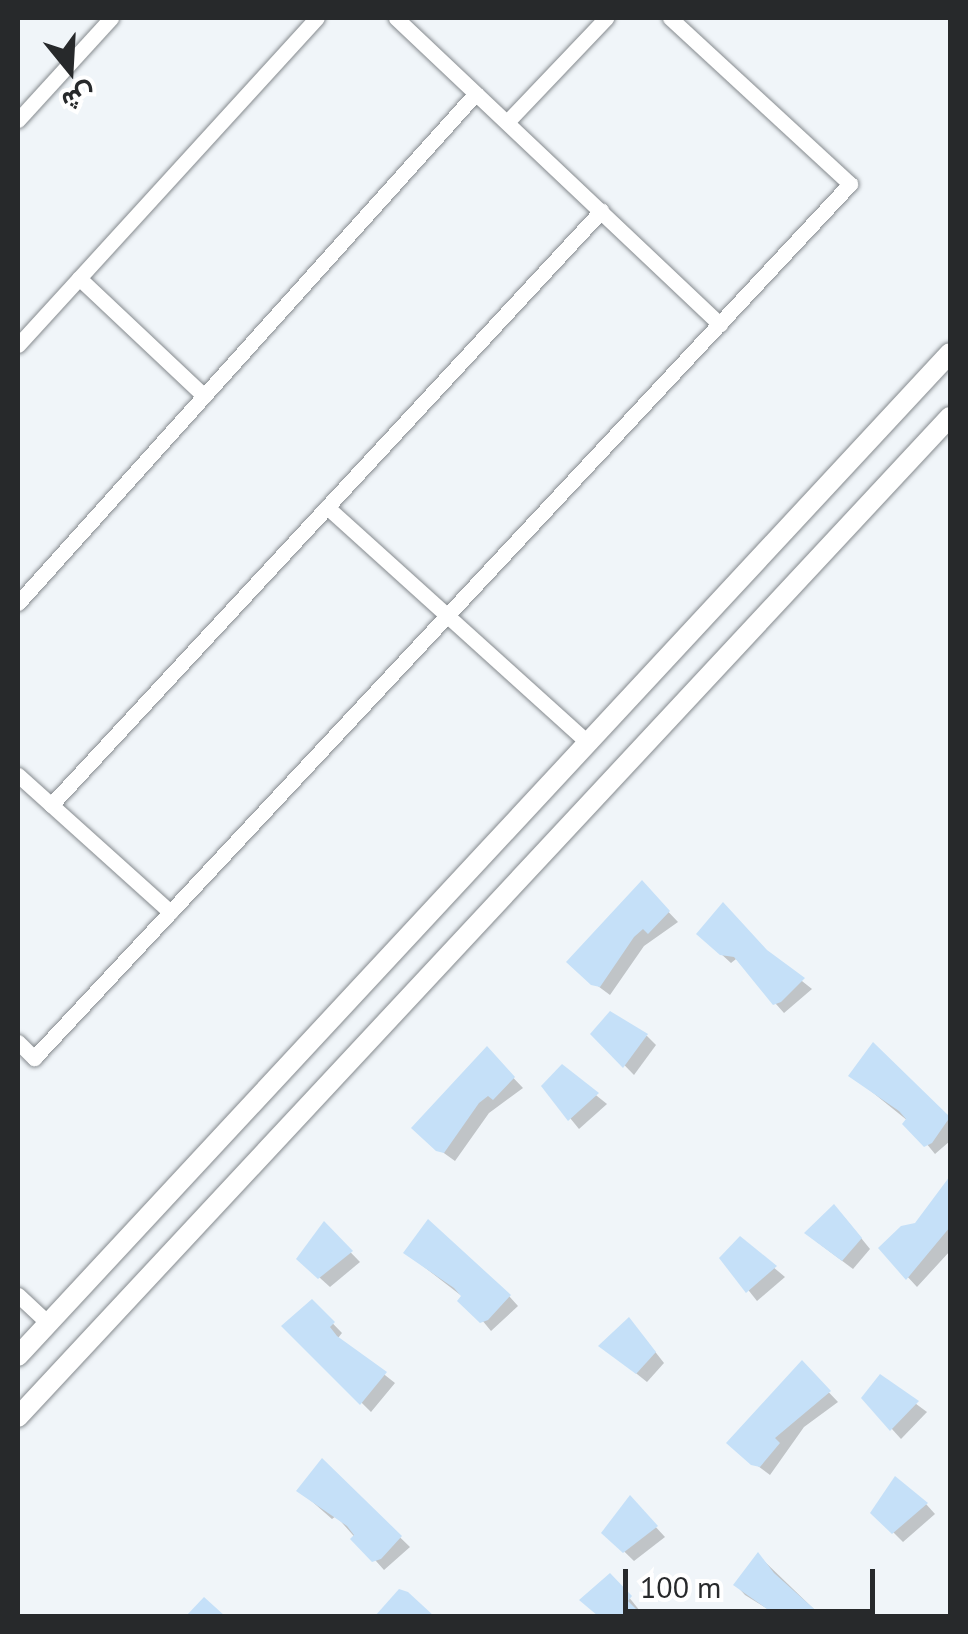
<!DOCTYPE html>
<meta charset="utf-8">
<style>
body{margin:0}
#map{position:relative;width:968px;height:1634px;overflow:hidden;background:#f0f5f9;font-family:"PT Sans",Vazirmatn,sans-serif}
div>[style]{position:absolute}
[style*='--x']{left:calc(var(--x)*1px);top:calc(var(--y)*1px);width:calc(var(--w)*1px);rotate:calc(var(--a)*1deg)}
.shadow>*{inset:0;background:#0003}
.building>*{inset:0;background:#c5e0f8}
.roads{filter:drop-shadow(0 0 2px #858a8e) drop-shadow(0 0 2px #858a8e)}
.street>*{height:15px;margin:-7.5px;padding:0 7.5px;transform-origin:7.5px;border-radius:7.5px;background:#fff}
.secondary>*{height:20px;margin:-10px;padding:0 10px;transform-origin:10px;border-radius:10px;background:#fff}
span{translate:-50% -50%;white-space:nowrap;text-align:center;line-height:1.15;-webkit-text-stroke:8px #fff;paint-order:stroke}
.frame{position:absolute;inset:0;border:20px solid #27292b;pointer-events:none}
.north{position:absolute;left:20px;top:20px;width:100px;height:100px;-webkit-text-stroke:8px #fff;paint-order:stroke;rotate:162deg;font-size:28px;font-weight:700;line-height:40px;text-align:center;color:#27292b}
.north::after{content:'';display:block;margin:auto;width:35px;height:45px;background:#27292b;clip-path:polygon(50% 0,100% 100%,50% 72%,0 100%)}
.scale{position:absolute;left:623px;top:1569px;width:252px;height:45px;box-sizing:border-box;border:5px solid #27292b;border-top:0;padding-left:12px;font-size:30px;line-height:35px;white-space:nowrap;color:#27292b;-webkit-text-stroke:8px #fff;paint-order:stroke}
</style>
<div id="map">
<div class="shadow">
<div style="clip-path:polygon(642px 884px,678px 922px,644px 946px,610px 995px,579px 972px)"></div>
<div style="clip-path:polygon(709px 943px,768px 954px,812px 989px,784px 1013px,736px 959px,731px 963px)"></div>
<div style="clip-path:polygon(594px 1034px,647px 1036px,656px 1045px,634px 1075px)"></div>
<div style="clip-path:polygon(874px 1046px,950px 1120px,950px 1141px,935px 1154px,908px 1121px,851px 1075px)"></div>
<div style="clip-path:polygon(487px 1050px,523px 1088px,489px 1113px,455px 1161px,423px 1138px)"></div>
<div style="clip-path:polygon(562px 1068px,607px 1104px,579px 1129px,544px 1086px)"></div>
<div style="clip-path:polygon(950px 1178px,950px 1251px,917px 1287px,882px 1249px,916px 1226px)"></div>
<div style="clip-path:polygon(844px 1217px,870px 1249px,853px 1269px,817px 1242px)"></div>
<div style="clip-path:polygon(324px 1225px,360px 1262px,330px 1287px,309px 1268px)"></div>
<div style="clip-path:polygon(741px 1240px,785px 1277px,757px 1301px,723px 1258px)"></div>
<div style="clip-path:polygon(406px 1253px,509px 1296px,518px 1306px,491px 1331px,463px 1297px)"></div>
<div style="clip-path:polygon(312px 1302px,342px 1333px,338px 1338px,395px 1383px,371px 1412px,284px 1326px)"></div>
<div style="clip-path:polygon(638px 1330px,664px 1363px,647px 1382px,602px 1346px)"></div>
<div style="clip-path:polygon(802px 1364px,838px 1402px,804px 1427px,770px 1475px,739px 1452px)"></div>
<div style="clip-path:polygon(881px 1378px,927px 1412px,901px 1439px,864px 1398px)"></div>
<div style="clip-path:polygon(322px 1462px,410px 1547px,384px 1570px,336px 1516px,332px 1519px,300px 1491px)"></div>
<div style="clip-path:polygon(630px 1499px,665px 1537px,634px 1561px,604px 1532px)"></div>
<div style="clip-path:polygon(926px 1504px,935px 1514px,903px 1542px,874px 1513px)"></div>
<div style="clip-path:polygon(759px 1556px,821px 1616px,779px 1616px,745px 1595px,736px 1585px)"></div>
<div style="clip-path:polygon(610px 1576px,620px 1586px,644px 1616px,599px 1616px,582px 1600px)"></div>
</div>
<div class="building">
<div style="clip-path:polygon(642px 880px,670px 911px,648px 934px,643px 929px,634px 937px,600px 987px,591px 985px,566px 962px)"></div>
<div style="clip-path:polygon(723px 902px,767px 950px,805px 978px,781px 1002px,773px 1005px,734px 957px,720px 955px,696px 934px)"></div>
<div style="clip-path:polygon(610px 1011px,648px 1034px,623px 1068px,590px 1034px)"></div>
<div style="clip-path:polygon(873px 1042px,950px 1117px,932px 1143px,924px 1147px,902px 1124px,906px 1119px,899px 1111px,848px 1076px)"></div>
<div style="clip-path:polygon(487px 1046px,515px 1077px,493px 1100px,488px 1096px,479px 1103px,444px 1153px,436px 1151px,411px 1128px)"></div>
<div style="clip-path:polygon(562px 1064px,599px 1093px,568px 1121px,541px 1086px)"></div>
<div style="clip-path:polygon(950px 1176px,950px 1227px,906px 1280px,878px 1248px,901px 1226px,915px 1223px)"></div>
<div style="clip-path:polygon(834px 1204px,862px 1238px,842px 1261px,804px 1233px)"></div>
<div style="clip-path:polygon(428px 1219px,511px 1295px,488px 1320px,480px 1323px,457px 1301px,461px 1296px,454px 1288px,403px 1253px)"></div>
<div style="clip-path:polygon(324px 1221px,353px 1251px,318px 1279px,296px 1259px)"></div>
<div style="clip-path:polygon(740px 1236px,777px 1266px,746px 1293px,719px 1258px)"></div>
<div style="clip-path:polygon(312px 1299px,335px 1322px,330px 1327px,337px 1336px,387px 1372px,360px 1405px,281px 1326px)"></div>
<div style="clip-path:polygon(629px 1317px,656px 1352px,636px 1374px,598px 1346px)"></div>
<div style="clip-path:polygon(802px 1360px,831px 1391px,775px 1438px,780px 1443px,760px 1467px,751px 1465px,726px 1443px)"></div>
<div style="clip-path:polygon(880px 1374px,919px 1401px,890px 1431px,861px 1398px)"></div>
<div style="clip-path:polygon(322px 1458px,402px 1536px,381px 1559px,372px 1562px,350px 1539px,354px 1535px,347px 1526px,296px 1491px)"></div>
<div style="clip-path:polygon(895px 1476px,928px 1503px,892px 1534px,870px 1513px)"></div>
<div style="clip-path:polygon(630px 1495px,658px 1526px,623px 1553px,601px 1533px)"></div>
<div style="clip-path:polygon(758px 1552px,774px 1573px,822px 1616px,777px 1616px,733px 1585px)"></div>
<div style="clip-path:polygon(610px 1573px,632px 1596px,628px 1601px,636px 1609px,629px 1616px,598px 1616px,579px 1600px)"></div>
<div style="clip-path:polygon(399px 1589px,408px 1592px,434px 1616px,375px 1616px)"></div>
<div style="clip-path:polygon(204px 1597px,225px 1616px,186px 1616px)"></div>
</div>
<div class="roads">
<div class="street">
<div style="--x:396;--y:18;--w:446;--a:43.4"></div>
<div style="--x:18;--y:120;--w:138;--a:-47.6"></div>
<div style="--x:507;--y:122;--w:144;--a:-46.4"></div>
<div style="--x:79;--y:278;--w:172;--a:43.3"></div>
<div style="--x:18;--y:345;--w:443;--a:-47.6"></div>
<div style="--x:327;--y:507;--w:353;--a:42.1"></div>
<div style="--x:18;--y:603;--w:685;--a:-48.07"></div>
<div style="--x:18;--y:775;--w:205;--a:42"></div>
<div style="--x:51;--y:805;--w:810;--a:-47.2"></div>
<div style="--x:18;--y:1042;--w:23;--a:45"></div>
<div style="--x:34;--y:1058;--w:1196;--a:-46.97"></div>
<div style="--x:850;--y:184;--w:245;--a:-137.3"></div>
<div style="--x:18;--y:1295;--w:41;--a:43"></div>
</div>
<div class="secondary">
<div style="--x:18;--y:1356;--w:1369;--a:-47.1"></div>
<div style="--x:18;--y:1417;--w:1367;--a:-47.02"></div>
</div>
</div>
<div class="frame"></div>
<div class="north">ش</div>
<div class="scale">100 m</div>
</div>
